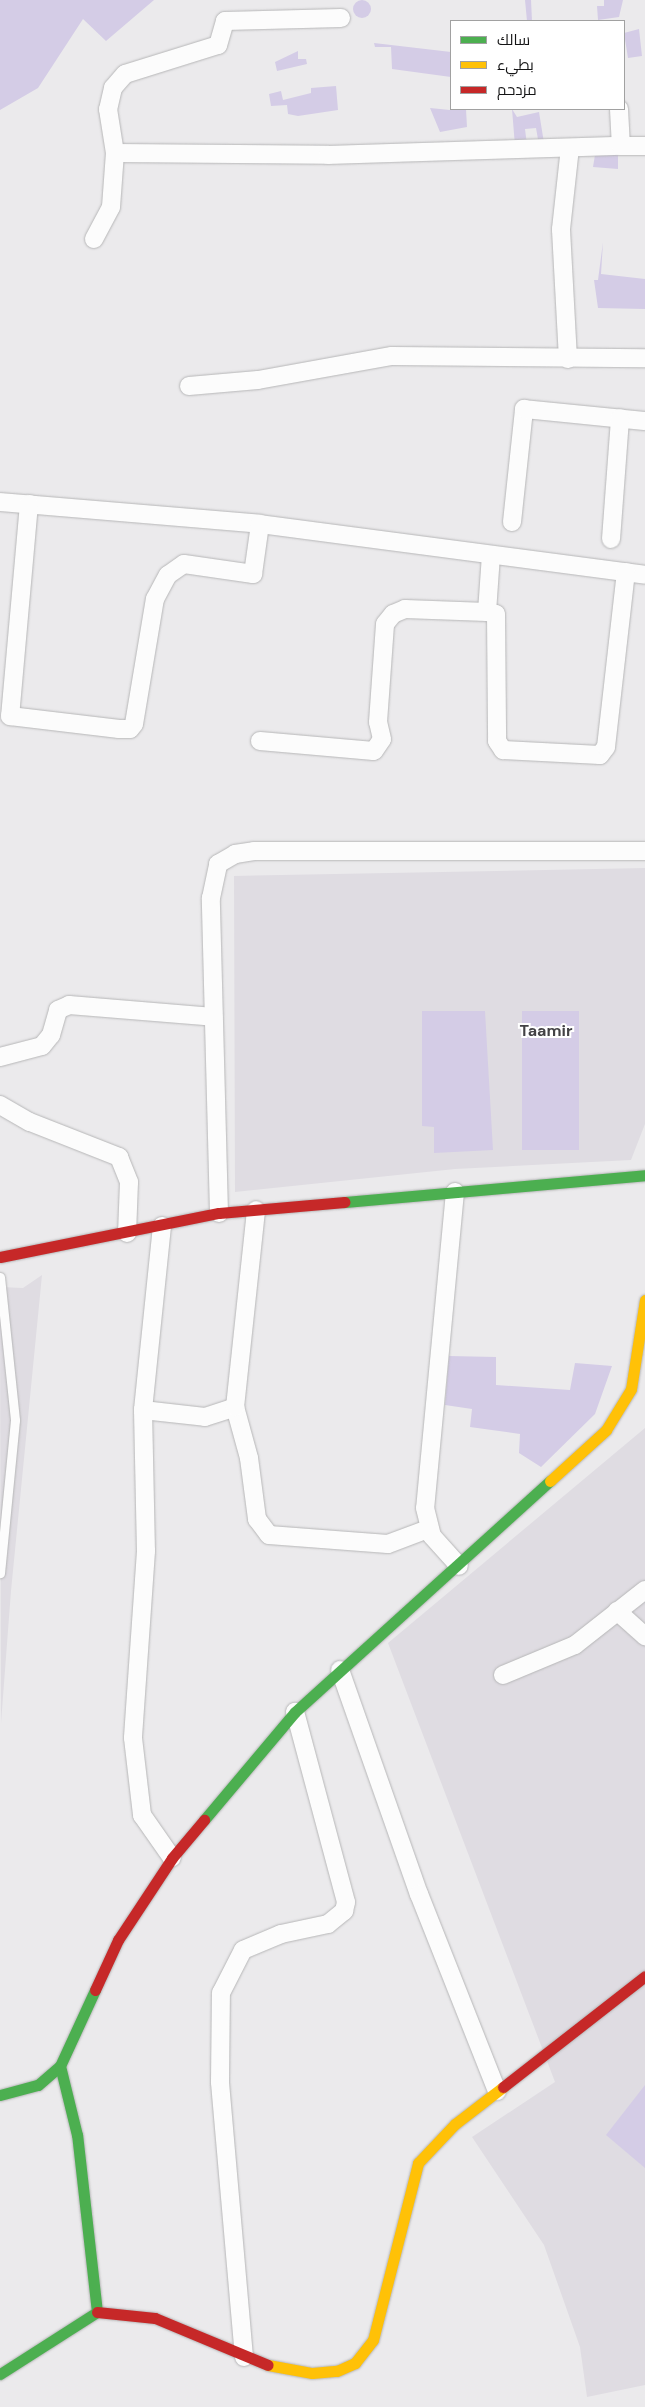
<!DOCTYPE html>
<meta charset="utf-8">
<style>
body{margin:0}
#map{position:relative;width:645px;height:2407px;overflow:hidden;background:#ebeaec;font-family:"DM Sans",Cairo,sans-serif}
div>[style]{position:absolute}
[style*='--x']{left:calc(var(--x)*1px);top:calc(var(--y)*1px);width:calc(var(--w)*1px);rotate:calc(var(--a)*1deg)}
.built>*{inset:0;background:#dfdce2}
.green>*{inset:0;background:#d4cce6;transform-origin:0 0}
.round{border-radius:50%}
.roads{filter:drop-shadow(0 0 1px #b6b6b7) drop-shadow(0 0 1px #b6b6b7)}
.lane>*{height:9px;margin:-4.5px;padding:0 4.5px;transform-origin:4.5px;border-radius:4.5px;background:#fcfcfc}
.street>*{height:18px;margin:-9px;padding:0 9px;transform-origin:9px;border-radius:9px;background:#fcfcfc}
.fast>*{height:11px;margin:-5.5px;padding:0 5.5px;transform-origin:5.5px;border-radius:5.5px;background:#4caf50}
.slow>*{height:11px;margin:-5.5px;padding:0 5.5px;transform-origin:5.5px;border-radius:5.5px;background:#ffc107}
.jam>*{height:11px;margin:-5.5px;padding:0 5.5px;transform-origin:5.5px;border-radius:5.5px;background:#c62828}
span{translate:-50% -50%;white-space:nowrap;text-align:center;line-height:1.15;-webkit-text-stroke:4px #fff;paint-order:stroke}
.neighbourhood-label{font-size:16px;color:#434245;font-weight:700}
.legend{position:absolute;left:450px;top:20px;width:175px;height:90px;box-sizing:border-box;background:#fff;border:1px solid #a1a1a1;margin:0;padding:6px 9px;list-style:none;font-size:15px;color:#141415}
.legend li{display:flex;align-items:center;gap:10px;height:25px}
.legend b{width:25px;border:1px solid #a1a1a1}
</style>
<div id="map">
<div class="built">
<div style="clip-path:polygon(645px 868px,645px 1124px,631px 1160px,455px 1169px,235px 1192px,234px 876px)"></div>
<div style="clip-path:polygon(42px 1275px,11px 1591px,1px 1723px,0 1287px,23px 1288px)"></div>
<div style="clip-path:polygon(645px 1428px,645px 2385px,587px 2397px,580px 2347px,544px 2245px,472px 2137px,555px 2082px,388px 1643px)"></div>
</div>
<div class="green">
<div style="clip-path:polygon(0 0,154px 0,106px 41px,83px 19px,38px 88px,0 110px)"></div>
<div style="clip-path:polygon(525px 0,531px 0,532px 21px,527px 21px)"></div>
<div style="clip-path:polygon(604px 0,623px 0,619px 17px,598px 20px,597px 6px,604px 6px)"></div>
<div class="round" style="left:353px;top:0;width:18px;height:18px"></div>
<div style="clip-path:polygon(639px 29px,642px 56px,628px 58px,624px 33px)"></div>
<div style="clip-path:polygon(374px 43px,451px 52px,451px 77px,392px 69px,391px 47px,375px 47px)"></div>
<div style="clip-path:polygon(298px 51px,298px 59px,306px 59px,307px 64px,277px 71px,275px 62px)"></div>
<div style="clip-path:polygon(336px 86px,338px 110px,298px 116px,288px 114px,287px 105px,271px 106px,269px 94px,281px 91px,283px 100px,311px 93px,311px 88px)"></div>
<div style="clip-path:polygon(451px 95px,451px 109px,466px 109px,467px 127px,440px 132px,430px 108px,450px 110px)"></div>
<div style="clip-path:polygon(512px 109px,517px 117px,539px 112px,544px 143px,539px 145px,536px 128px,525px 129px,527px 145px,515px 146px)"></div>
<div style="clip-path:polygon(618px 154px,618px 169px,593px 167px,595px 155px)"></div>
<div style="clip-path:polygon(603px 242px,601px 274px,645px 279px,645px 309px,598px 308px,594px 280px,598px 280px)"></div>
<div style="clip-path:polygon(422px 1011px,485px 1011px,493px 1150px,434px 1153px,434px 1127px,422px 1126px)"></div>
<div style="left:522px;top:1011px;width:57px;height:139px"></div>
<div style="clip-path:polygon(449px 1356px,496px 1357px,496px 1385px,570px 1390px,575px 1363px,612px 1366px,595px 1414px,541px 1467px,519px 1453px,520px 1434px,470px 1427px,472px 1409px,445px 1405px)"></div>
<div style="clip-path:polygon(645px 2085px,645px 2168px,606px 2135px)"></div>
</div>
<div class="roads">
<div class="lane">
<div style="--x:0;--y:1277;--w:144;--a:84"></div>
<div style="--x:15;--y:1420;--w:154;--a:95.6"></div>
</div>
<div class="street">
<div style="--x:341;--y:18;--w:116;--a:178.5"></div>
<div style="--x:225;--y:21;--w:25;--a:106"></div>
<div style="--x:218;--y:45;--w:97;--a:162.7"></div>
<div style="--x:125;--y:74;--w:18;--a:131"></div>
<div style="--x:113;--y:88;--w:22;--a:103"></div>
<div style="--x:108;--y:109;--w:45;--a:81"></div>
<div style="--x:115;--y:153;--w:213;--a:0.5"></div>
<div style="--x:328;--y:155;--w:293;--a:-1.8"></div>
<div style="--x:619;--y:109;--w:37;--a:87"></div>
<div style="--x:621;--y:146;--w:24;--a:0"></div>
<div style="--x:94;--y:239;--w:36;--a:-62"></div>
<div style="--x:111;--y:207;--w:54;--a:-85.8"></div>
<div style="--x:568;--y:359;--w:130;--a:-93.1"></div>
<div style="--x:561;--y:229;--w:81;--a:-83.7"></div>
<div style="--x:189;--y:386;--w:69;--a:-5"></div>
<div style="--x:258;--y:380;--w:136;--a:-10.2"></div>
<div style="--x:392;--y:356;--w:253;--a:0.5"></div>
<div style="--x:0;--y:502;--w:261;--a:4.8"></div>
<div style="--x:260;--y:524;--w:388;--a:7.5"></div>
<div style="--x:29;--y:504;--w:213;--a:95.1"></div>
<div style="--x:10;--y:716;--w:110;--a:6.8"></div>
<div style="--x:119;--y:729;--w:11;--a:0"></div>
<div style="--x:130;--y:729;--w:6;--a:-51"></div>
<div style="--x:134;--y:724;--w:127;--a:-80.5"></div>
<div style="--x:155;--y:599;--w:27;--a:-62"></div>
<div style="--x:168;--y:575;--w:19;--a:-35"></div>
<div style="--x:184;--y:564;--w:70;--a:8.2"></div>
<div style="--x:253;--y:574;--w:50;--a:-82"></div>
<div style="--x:512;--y:522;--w:114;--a:-83.9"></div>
<div style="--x:524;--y:409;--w:122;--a:5.7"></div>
<div style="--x:611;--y:539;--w:121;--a:-85.7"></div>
<div style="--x:487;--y:612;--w:57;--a:-86"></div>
<div style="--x:260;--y:741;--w:114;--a:5"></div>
<div style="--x:374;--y:751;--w:14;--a:-56"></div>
<div style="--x:382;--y:739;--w:17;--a:-103"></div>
<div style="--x:378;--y:722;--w:98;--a:-85.9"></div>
<div style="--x:385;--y:624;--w:13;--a:-51"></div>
<div style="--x:393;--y:614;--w:13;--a:-23"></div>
<div style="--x:405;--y:609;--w:82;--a:2.1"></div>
<div style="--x:487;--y:612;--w:9;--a:13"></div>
<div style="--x:496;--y:614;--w:127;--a:89.5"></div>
<div style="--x:497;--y:741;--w:11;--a:56"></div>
<div style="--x:503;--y:750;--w:97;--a:3"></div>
<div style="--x:600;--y:755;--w:10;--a:-53"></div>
<div style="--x:606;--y:747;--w:176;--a:-83.5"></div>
<div style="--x:0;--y:1057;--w:43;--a:-14.7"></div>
<div style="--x:42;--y:1046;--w:14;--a:-51"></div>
<div style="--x:51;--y:1035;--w:26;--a:-74"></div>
<div style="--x:58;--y:1010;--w:12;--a:-24"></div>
<div style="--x:69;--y:1005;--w:145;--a:4.7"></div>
<div style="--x:0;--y:1105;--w:34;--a:30"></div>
<div style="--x:30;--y:1122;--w:96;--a:21.5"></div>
<div style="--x:119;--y:1157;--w:27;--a:68"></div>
<div style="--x:129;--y:1182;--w:51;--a:92.2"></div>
<div style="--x:455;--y:1192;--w:317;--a:95.4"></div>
<div style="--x:425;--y:1508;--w:29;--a:76"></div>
<div style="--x:432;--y:1536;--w:40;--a:48"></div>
<div style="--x:219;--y:1213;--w:315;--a:-91.5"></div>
<div style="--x:211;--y:898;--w:35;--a:-78"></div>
<div style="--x:218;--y:864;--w:20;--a:-30"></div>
<div style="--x:235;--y:854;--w:19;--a:-9"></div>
<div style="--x:254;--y:851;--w:391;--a:0"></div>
<div style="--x:162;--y:1226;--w:185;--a:95.9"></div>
<div style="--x:143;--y:1410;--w:141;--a:88.8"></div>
<div style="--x:146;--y:1551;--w:187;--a:94"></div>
<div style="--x:133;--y:1738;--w:78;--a:83.3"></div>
<div style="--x:142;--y:1815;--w:52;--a:55.1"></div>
<div style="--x:235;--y:1407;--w:53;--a:74.6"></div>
<div style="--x:249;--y:1458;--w:62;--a:82.5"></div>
<div style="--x:257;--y:1519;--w:20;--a:53"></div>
<div style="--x:269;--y:1535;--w:119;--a:4.3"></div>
<div style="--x:388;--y:1544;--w:43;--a:-20.6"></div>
<div style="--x:143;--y:1410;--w:62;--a:6.4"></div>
<div style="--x:205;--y:1417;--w:32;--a:-18"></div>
<div style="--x:235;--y:1407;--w:198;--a:-83.9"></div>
<div style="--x:617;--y:1611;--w:38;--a:42"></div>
<div style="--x:340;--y:1670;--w:238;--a:70.6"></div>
<div style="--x:419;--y:1894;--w:212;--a:68.4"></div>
<div style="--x:503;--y:1675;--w:78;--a:-22.6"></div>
<div style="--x:575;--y:1645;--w:89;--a:-38.2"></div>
<div style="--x:244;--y:2357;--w:276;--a:-95"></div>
<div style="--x:220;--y:2082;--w:89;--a:-89.4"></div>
<div style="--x:221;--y:1993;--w:48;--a:-62.9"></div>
<div style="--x:243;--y:1950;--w:41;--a:-22.8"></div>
<div style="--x:281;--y:1934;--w:48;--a:-12"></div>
<div style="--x:328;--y:1924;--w:21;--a:-39"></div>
<div style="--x:344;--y:1911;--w:9;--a:-77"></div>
<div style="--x:346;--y:1902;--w:197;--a:-105"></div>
</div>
<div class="fast">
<div style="--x:345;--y:1202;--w:301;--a:-5.1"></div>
<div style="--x:204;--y:1820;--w:141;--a:-49.9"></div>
<div style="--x:295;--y:1712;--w:344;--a:-42.2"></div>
<div style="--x:0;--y:2095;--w:39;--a:-15"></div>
<div style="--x:38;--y:2085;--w:29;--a:-41"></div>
<div style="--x:0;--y:2374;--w:115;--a:-32.6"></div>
<div style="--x:97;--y:2312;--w:178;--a:-96.4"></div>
<div style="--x:77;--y:2135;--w:71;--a:-103.8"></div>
<div style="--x:60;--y:2066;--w:84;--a:-65.3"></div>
</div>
<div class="slow">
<div style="--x:550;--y:1481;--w:76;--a:-42.3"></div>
<div style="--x:606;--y:1430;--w:48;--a:-58.6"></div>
<div style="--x:631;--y:1389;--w:90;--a:-81.1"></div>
<div style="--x:268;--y:2365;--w:45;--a:10.3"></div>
<div style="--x:312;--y:2373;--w:25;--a:-5"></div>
<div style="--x:337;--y:2371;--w:20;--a:-24"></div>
<div style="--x:355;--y:2363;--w:29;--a:-52"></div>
<div style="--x:373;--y:2340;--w:183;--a:-75.7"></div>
<div style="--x:418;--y:2163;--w:54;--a:-46.5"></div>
<div style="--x:455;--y:2124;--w:61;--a:-37.6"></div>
</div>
<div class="jam">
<div style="--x:0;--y:1257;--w:223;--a:-11.4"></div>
<div style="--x:219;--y:1213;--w:126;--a:-5"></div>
<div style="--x:95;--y:1990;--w:55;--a:-65.3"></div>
<div style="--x:118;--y:1940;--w:98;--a:-56.6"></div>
<div style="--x:172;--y:1858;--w:50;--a:-49.9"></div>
<div style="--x:503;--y:2087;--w:180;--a:-38"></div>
<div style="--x:97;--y:2312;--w:58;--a:5.9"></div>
<div style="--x:155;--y:2318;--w:122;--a:22.6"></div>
</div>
</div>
<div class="neighbourhood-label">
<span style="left:546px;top:1031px">Taamir</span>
</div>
<ul class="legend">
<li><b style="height:6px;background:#4caf50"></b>سالك</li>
<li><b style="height:6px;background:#ffc107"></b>بطيء</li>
<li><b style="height:6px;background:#c62828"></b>مزدحم</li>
</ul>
</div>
